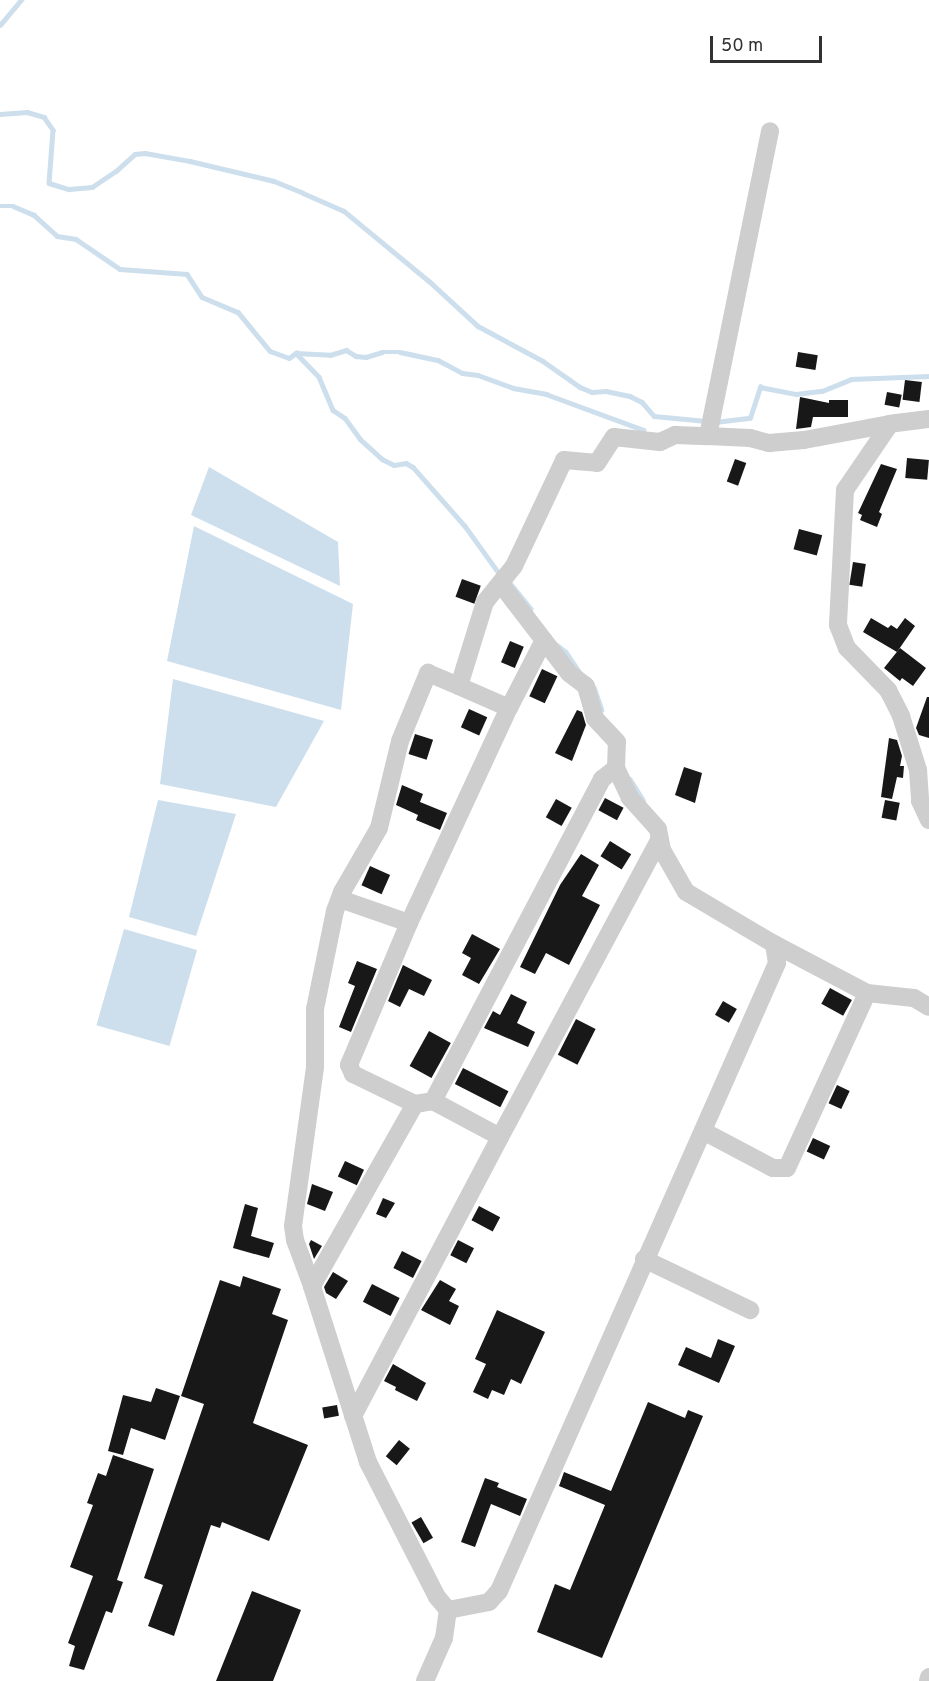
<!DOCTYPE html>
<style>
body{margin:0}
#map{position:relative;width:929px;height:1681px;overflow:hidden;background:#fff;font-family:Overpass,sans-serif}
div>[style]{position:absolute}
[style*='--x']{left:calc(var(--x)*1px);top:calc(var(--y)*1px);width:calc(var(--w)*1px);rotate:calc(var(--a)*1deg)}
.water>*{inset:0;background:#cddfec;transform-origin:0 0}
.stream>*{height:4.5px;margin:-2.25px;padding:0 2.25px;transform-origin:2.25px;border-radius:2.25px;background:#cddfec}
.building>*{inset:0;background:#181818;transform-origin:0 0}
.minor>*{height:18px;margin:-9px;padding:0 9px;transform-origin:9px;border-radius:9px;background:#cecece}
span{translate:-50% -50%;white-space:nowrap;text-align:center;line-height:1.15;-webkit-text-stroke:6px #fff;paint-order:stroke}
.scale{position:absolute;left:710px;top:36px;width:112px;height:27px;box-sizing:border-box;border:3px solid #313131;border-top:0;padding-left:8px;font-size:18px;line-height:21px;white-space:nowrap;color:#313131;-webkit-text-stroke:4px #fff;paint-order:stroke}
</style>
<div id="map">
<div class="water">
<div style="clip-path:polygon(209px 467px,338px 542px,340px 586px,191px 515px)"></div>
<div style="clip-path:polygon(194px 526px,353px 604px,341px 710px,167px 661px)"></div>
<div style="clip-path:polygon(173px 679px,324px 721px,276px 807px,160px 784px)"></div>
<div style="clip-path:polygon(158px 800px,236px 814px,196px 936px,129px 917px)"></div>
<div style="left:124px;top:929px;width:76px;height:100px;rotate:16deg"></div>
</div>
<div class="stream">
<div style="--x:0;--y:25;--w:33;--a:-50"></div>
<div style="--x:0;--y:114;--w:27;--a:-4"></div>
<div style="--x:27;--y:112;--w:18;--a:16"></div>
<div style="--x:44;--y:117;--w:16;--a:55"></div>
<div style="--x:53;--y:130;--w:53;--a:94.3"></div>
<div style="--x:49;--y:183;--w:21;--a:17"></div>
<div style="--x:69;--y:189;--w:23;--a:-5"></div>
<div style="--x:92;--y:187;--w:29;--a:-34"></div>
<div style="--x:116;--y:171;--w:25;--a:-42"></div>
<div style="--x:135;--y:154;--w:10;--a:-6"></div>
<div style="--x:145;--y:153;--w:46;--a:10.1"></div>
<div style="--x:190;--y:161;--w:86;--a:13.4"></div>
<div style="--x:274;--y:181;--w:31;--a:22"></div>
<div style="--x:303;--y:193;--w:45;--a:23.7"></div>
<div style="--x:344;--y:211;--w:110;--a:39.5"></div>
<div style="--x:429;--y:281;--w:67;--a:42.6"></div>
<div style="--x:478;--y:326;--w:74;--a:28.3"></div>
<div style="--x:543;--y:361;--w:45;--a:35.1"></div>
<div style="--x:580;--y:387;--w:13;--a:23"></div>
<div style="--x:592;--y:392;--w:14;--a:-4"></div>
<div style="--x:606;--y:391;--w:25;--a:12"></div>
<div style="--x:630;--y:396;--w:13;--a:27"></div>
<div style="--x:642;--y:402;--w:18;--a:49"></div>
<div style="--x:654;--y:416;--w:52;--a:5.5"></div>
<div style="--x:0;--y:206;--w:13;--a:0"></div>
<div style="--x:13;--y:206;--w:23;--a:23"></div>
<div style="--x:34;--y:215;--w:31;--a:42"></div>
<div style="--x:57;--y:236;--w:19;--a:9"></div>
<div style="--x:76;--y:239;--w:53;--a:34.3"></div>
<div style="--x:120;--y:269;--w:67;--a:4.3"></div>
<div style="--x:187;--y:274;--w:27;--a:57"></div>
<div style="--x:202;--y:297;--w:39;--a:23"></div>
<div style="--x:238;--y:312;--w:50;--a:50.6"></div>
<div style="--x:270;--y:351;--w:20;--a:20"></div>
<div style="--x:289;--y:358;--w:9;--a:-36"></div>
<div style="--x:296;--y:353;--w:33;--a:46"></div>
<div style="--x:319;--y:377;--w:36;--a:67"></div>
<div style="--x:333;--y:410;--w:14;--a:34"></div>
<div style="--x:345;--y:418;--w:26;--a:54"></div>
<div style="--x:360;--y:439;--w:30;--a:42"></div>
<div style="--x:382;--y:459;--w:13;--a:27"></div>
<div style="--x:394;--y:465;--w:12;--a:-9"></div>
<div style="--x:406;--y:463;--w:8;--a:30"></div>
<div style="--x:413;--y:467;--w:79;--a:48.6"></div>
<div style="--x:465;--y:526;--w:62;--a:54.2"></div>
<div style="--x:296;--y:353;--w:34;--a:3"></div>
<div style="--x:330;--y:355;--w:17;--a:-17"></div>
<div style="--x:346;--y:350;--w:12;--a:31"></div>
<div style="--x:356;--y:356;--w:10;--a:6"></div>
<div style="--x:366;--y:357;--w:17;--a:-17"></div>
<div style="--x:382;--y:352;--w:18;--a:0"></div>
<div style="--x:400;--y:352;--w:39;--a:12"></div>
<div style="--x:438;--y:360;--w:27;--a:28"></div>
<div style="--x:462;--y:373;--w:16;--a:7"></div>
<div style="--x:478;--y:375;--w:37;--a:20"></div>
<div style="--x:513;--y:388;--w:34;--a:10"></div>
<div style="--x:546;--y:394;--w:104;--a:20.2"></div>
<div style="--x:715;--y:422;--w:35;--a:-7"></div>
<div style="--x:750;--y:418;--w:33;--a:-72"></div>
<div style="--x:760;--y:387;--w:37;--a:11"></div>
<div style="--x:796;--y:394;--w:26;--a:-7"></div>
<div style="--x:822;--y:391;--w:31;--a:-22"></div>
<div style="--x:851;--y:379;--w:78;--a:-2.2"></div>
<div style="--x:510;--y:583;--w:33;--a:51"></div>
<div style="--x:557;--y:645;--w:11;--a:38"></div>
<div style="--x:566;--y:652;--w:25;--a:56"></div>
<div style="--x:594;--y:687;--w:24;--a:71"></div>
<div style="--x:630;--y:779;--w:25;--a:58"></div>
</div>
<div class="building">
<div style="left:798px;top:352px;width:20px;height:15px;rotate:9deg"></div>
<div style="left:905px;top:380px;width:17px;height:20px;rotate:7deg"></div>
<div style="left:887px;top:392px;width:15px;height:13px;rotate:11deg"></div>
<div style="clip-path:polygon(800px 397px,829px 403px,829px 400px,848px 400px,848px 417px,813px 417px,811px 427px,796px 429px)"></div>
<div style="left:907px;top:458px;width:22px;height:20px;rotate:5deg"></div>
<div style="left:735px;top:459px;width:12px;height:24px;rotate:20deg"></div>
<div style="clip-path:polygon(881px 464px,897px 469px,879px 512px,882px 514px,877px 527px,860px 520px,862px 515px,858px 513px)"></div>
<div style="left:799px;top:529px;width:24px;height:21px;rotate:15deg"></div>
<div style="left:853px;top:562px;width:13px;height:23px;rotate:9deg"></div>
<div style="left:462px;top:579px;width:20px;height:19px;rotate:20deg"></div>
<div style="clip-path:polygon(871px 618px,888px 628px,891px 625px,897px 629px,905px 618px,915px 626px,897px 652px,863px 632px)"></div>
<div style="left:510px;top:641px;width:15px;height:23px;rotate:23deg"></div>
<div style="clip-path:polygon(900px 648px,926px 668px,913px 686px,902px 678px,900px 681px,884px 668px)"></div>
<div style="left:542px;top:669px;width:17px;height:30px;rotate:25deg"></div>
<div style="clip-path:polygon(927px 697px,929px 697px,929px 738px,919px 735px,916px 728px)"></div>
<div style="left:469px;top:709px;width:20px;height:20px;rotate:24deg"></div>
<div style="clip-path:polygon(577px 710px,582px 712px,586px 725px,572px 761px,555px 753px)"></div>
<div style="left:415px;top:734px;width:19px;height:21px;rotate:18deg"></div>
<div style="clip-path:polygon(889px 738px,897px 740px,902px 756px,900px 766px,904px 766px,903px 778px,897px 777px,892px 799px,881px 797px)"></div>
<div style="clip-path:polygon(684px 767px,702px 773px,695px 803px,675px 795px)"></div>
<div style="clip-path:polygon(402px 785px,423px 794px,420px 802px,447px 813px,440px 830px,416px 820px,418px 815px,396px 805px)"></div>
<div style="left:605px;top:798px;width:21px;height:14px;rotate:28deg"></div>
<div style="left:556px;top:799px;width:18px;height:21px;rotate:29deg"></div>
<div style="left:885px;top:800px;width:15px;height:18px;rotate:11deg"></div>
<div style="left:610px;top:841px;width:25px;height:18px;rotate:32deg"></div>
<div style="clip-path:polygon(581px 854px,599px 865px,582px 896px,600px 905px,569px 965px,546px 953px,535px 974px,520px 967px,560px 885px)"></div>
<div style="left:370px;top:866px;width:22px;height:21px;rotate:24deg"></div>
<div style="clip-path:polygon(472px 934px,500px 949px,479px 984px,462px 975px,471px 958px,462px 953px)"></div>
<div style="clip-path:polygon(357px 961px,377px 969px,351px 1032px,339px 1027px,355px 986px,348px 983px)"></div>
<div style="clip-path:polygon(403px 965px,432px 980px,424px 996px,409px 989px,400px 1007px,388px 1001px)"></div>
<div style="left:830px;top:988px;width:25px;height:18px;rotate:29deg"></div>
<div style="clip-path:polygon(511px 994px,527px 1002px,517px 1023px,535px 1032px,528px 1047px,484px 1028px,493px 1011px,500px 1015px)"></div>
<div style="left:723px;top:1001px;width:16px;height:16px;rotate:30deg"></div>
<div style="left:576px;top:1019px;width:22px;height:40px;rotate:27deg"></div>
<div style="left:429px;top:1031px;width:25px;height:40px;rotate:29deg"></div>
<div style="left:463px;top:1068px;width:51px;height:18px;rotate:27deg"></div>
<div style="left:837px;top:1085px;width:14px;height:20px;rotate:25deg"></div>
<div style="left:813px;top:1138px;width:19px;height:15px;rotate:25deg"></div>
<div style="left:345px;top:1161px;width:21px;height:17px;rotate:25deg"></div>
<div style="clip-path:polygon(312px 1184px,333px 1192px,325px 1211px,307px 1204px)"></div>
<div style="clip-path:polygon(383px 1198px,395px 1203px,386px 1218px,376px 1214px)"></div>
<div style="clip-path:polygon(245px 1204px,258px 1208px,251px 1236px,274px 1243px,269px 1258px,233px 1248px)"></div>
<div style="left:479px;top:1206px;width:24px;height:16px;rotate:28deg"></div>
<div style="clip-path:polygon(311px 1240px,322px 1246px,314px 1259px,309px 1244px)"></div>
<div style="left:458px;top:1240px;width:18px;height:17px;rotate:27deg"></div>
<div style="left:402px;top:1251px;width:22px;height:19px;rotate:27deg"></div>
<div style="clip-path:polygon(333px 1272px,348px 1281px,336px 1299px,326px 1293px,324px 1287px)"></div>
<div style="clip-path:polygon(243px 1276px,281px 1289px,272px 1314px,288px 1320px,253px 1423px,308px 1445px,269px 1541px,222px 1522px,220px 1528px,211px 1525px,174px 1636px,148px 1626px,163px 1585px,144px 1578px,204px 1404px,181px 1396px,207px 1319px,220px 1280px,240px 1287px)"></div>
<div style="clip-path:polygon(440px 1280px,456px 1289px,449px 1301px,459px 1306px,450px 1325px,421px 1310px)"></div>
<div style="left:372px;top:1284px;width:31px;height:20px;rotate:27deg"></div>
<div style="clip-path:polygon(497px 1310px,545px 1332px,521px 1384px,511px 1379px,504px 1395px,492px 1390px,488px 1399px,473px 1392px,486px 1364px,475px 1359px)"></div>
<div style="clip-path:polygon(718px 1339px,735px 1346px,719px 1383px,678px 1365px,686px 1347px,711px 1358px)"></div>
<div style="clip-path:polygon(393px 1364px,426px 1383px,417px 1401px,395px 1390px,396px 1387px,384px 1381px)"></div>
<div style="clip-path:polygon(156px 1388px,180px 1396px,165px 1440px,131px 1428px,123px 1455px,108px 1451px,123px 1395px,151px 1402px)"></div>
<div style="clip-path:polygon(648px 1402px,685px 1418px,688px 1410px,703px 1416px,602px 1658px,537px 1632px,555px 1584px,570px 1590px,605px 1505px,559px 1486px,564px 1472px,611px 1491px)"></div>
<div style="left:337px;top:1405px;width:11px;height:15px;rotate:80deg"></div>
<div style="left:399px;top:1440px;width:14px;height:21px;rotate:39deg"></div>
<div style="clip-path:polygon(113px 1455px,154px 1469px,117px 1580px,123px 1582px,112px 1613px,106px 1611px,84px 1670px,69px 1666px,75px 1646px,68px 1643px,93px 1576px,70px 1567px,93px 1505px,87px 1503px,98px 1473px,106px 1476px)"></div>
<div style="clip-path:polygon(485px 1478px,499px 1483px,497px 1487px,527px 1499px,520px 1516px,491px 1504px,475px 1547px,461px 1542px)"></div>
<div style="left:421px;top:1517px;width:24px;height:11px;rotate:60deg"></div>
<div style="clip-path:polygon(252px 1591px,301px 1610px,273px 1681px,216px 1681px)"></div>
</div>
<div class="minor">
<div style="--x:929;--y:419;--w:39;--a:173"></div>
<div style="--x:890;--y:424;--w:80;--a:124.3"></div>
<div style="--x:845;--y:490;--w:135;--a:93"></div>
<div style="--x:838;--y:625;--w:25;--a:69"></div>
<div style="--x:847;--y:648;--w:59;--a:45.7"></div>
<div style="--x:888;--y:690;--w:29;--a:63"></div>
<div style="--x:901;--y:716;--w:57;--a:72.5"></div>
<div style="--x:918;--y:770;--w:31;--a:86"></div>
<div style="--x:920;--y:801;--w:21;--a:65"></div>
<div style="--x:708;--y:436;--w:311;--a:-78.5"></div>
<div style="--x:509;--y:708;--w:76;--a:-62.8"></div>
<div style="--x:340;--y:899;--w:73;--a:19.2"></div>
<div style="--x:409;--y:923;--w:154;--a:112.9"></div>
<div style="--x:349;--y:1065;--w:10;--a:66"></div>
<div style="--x:353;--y:1074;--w:69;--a:25.8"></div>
<div style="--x:409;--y:923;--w:237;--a:-65.1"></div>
<div style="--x:509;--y:708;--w:55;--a:-156.3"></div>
<div style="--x:867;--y:993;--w:47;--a:6.1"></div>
<div style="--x:914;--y:998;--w:17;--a:31"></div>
<div style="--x:433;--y:1101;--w:76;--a:28.2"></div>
<div style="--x:500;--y:1137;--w:338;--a:-61.8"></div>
<div style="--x:703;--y:1131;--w:79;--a:27.9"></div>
<div style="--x:773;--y:1168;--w:14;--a:0"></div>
<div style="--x:787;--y:1168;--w:192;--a:-65.4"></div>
<div style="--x:867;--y:993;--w:105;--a:-152.2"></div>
<div style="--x:644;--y:1259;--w:118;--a:25.7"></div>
<div style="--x:312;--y:1286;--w:209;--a:-60.5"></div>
<div style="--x:415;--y:1104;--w:18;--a:-9"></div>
<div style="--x:433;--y:1101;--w:364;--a:-62.3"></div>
<div style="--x:602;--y:779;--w:18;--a:-38"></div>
<div style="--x:353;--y:1416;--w:315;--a:-62.2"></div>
<div style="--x:448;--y:1610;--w:42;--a:-11"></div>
<div style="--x:489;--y:1602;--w:15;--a:-48"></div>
<div style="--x:499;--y:1591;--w:687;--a:-66.12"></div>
<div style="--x:777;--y:963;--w:19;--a:-99"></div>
<div style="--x:774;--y:944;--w:102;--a:-149.4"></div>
<div style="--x:686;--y:892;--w:48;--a:-119.7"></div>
<div style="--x:662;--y:850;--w:21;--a:-101"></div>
<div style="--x:658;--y:829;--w:42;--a:-132.1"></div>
<div style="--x:630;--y:798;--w:33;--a:-115"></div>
<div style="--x:616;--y:768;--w:26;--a:-88"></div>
<div style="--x:617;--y:742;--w:33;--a:-133"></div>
<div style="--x:595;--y:718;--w:33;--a:-106"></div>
<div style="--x:586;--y:686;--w:21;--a:-143"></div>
<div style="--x:569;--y:673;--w:113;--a:-127.5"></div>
<div style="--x:425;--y:1681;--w:47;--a:-66.2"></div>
<div style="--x:444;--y:1638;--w:28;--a:-82"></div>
<div style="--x:448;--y:1610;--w:17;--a:-130"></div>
<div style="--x:437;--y:1597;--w:152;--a:-117.1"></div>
<div style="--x:368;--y:1462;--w:185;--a:-107.7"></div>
<div style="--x:312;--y:1286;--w:49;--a:-110.3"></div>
<div style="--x:295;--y:1240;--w:14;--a:-98"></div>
<div style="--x:293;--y:1226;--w:161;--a:-82.1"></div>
<div style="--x:315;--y:1067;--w:58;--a:-90"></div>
<div style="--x:315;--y:1009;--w:100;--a:-78.5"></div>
<div style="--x:335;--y:911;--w:20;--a:-70"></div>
<div style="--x:342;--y:892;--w:74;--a:-60"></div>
<div style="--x:379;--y:828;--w:89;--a:-76.4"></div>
<div style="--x:400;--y:741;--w:74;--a:-67.6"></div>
<div style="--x:428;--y:673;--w:34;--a:23"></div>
<div style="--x:459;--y:686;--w:88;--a:-72.8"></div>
<div style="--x:485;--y:602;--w:46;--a:-51.1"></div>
<div style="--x:514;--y:566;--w:117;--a:-64.7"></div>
<div style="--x:564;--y:460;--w:33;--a:5"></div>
<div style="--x:597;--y:463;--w:31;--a:-57"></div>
<div style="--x:614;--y:437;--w:46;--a:6.2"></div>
<div style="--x:660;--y:442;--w:17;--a:-25"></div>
<div style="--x:675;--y:435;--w:33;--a:2"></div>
<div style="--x:708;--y:436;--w:42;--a:2.7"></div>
<div style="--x:750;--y:438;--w:20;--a:15"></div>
<div style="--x:769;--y:443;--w:35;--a:-5"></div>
<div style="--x:804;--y:440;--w:87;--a:-10.5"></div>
<div style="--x:928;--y:1681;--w:4;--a:-76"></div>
</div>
<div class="scale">50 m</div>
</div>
